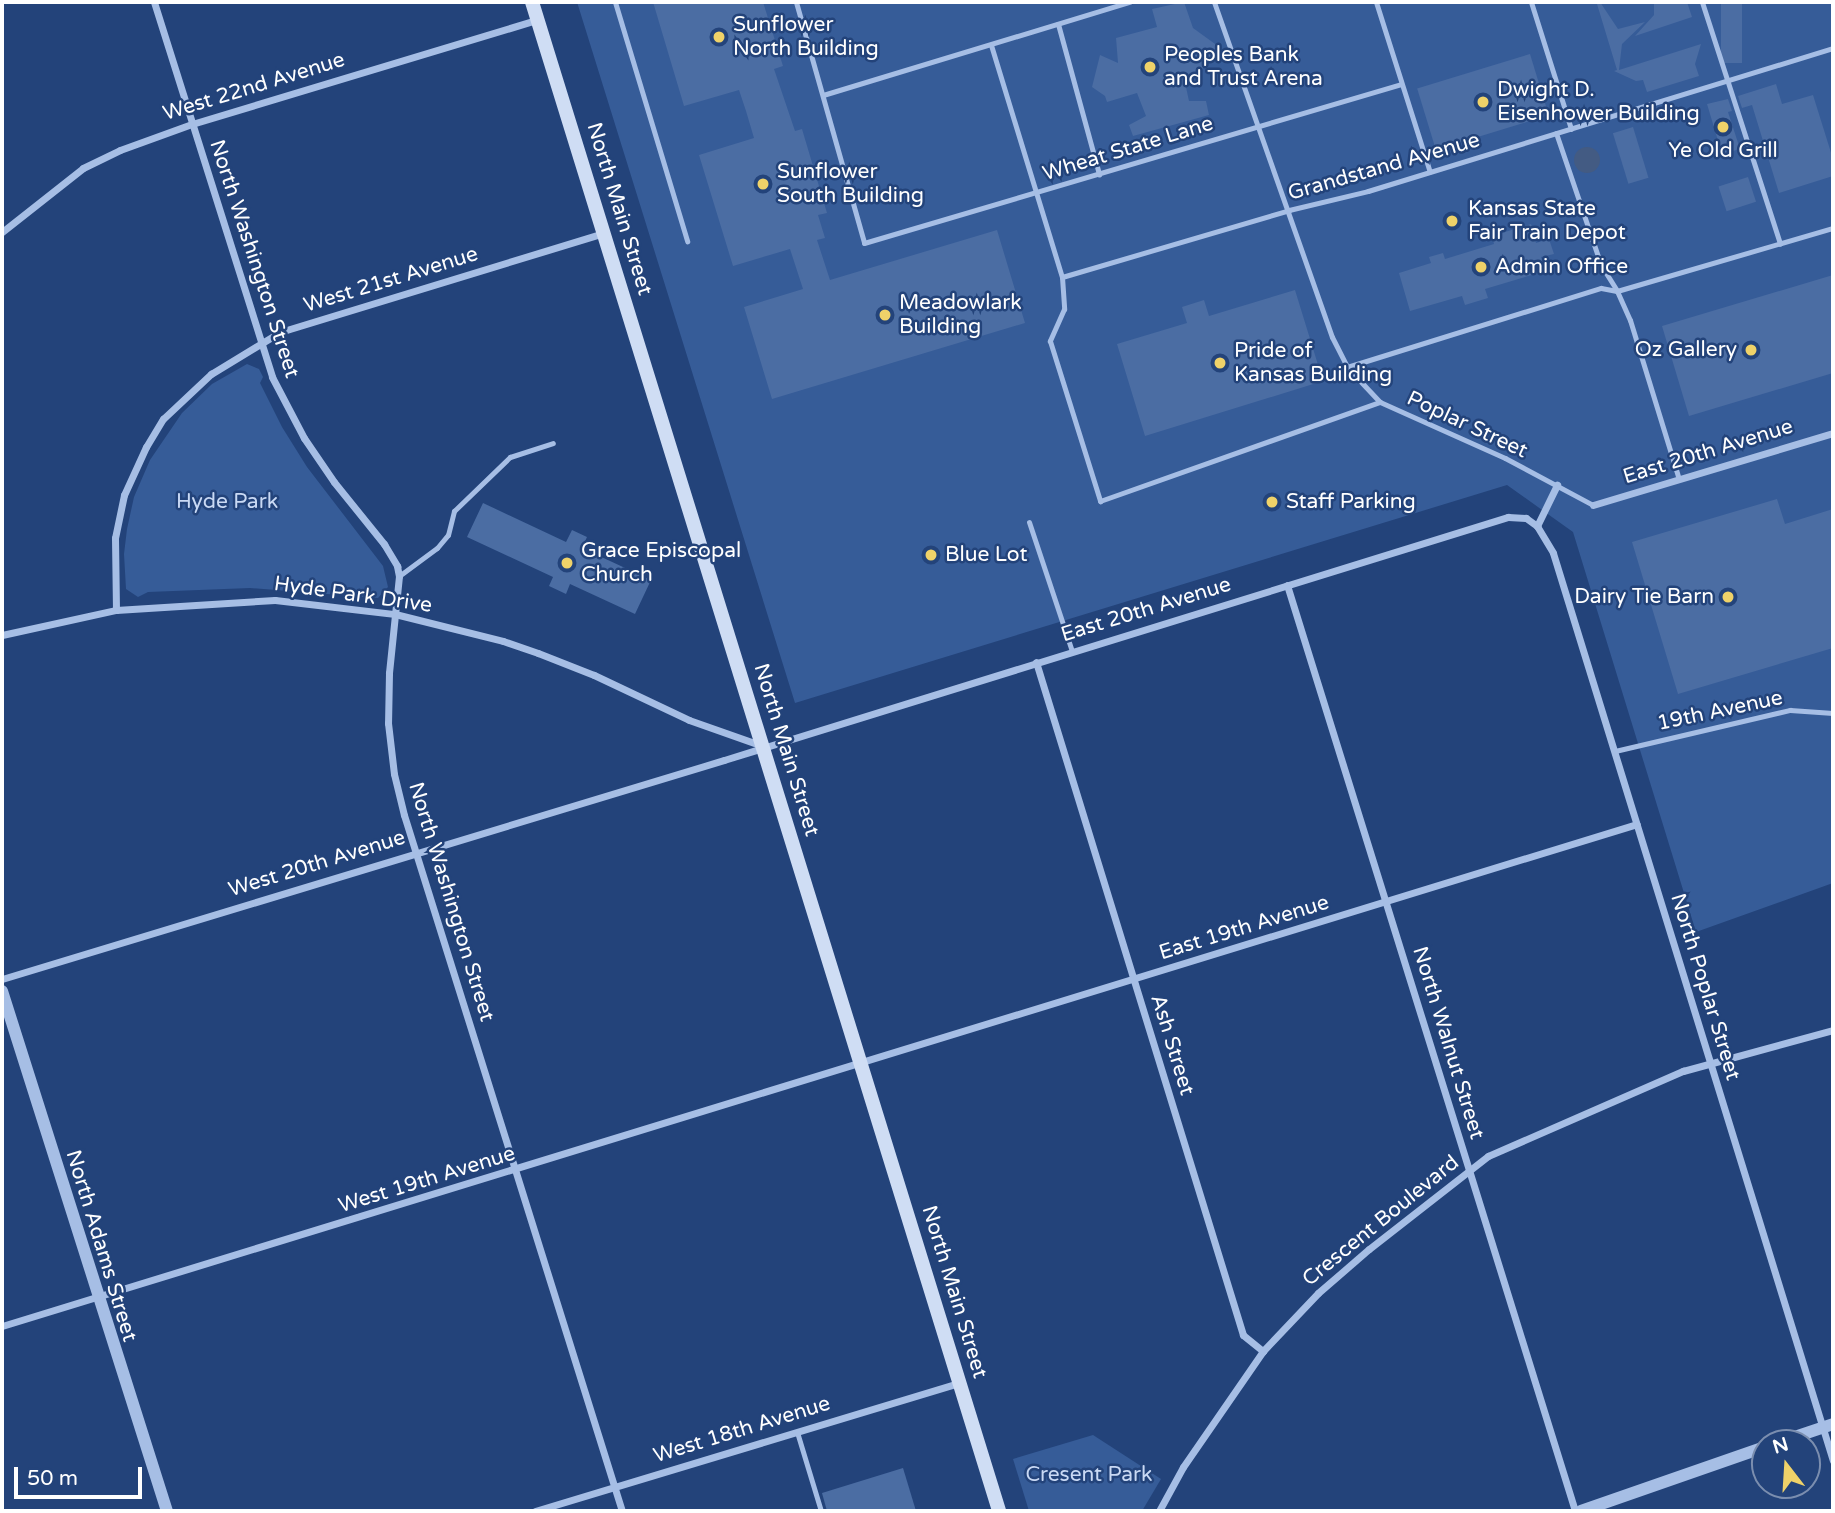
<!DOCTYPE html>
<style>
body{margin:0}
#map{position:relative;width:1835px;height:1513px;overflow:hidden;background:#23437a;font-family:"Varela Round",sans-serif}
div>[style]{position:absolute}
[style*='--x']{left:calc(var(--x)*1px);top:calc(var(--y)*1px);width:calc(var(--w)*1px);rotate:calc(var(--a)*1deg)}
.green>*{inset:0;background:#365c98}
.water>*{inset:0;background:#435b83}
.round{border-radius:50%}
.building>*{inset:0;background:#4b6da3;transform-origin:0 0}
.service>*{height:5px;margin:-2.5px;padding:0 2.5px;transform-origin:2.5px;border-radius:2.5px;background:#a6bee5}
.minor>*{height:7px;margin:-3.5px;padding:0 3.5px;transform-origin:3.5px;border-radius:3.5px;background:#a6bee5}
.tertiary>*{height:12px;margin:-6px;padding:0 6px;transform-origin:6px;border-radius:6px;background:#a6bee5}
.secondary>*{height:14px;margin:-7px;padding:0 7px;transform-origin:7px;border-radius:7px;background:#cfddf4}
.dots>*{width:19px;height:19px;translate:-50% -50%;box-sizing:border-box;border:4px solid #23437a;border-radius:50%}
span{translate:-50% -50%;white-space:nowrap;text-align:center;line-height:1.15;-webkit-text-stroke:5px #23437a;paint-order:stroke}
.poi-label{font-size:21px;color:#fff}
.left{translate:0 -50%;text-align:left}
.right{translate:-100% -50%;text-align:right}
.street-label{font-size:21px;color:#fff}
.park-label{font-size:21px;color:#c9d9f4}
.frame{position:absolute;inset:0;border:4px solid #fff;pointer-events:none}
.north{position:absolute;left:1751px;top:1429px;width:70px;height:70px;box-sizing:border-box;background:#23437a;border:2px solid #7b8eaf;border-radius:50%;rotate:343deg;font-size:19px;font-weight:700;line-height:28px;text-align:center;color:#fff}
.north::after{content:'';display:block;margin:auto;width:24px;height:32px;background:#efd269;clip-path:polygon(50% 0,100% 100%,50% 72%,0 100%)}
.scale{position:absolute;left:14px;top:1467px;width:128px;height:32px;box-sizing:border-box;border:4px solid #fff;border-top:0;padding-left:9px;font-size:21px;line-height:24px;white-space:nowrap;color:#fff;-webkit-text-stroke:5px #23437a;paint-order:stroke}
</style>
<div id="map">
<div class="green">
<div style="clip-path:polygon(577px 2px,1833px 2px,1833px 883px,1696px 932px,1573px 532px,1507px 485px,795px 703px)"></div>
<div style="clip-path:polygon(247px 364px,259px 369px,263px 377px,260px 383px,282px 427px,307px 467px,383px 566px,388px 587px,378px 598px,250px 588px,148px 592px,138px 597px,126px 589px,124px 554px,127px 529px,134px 497px,150px 460px,182px 413px,212px 384px)"></div>
<div style="clip-path:polygon(1093px 1435px,1161px 1479px,1142px 1511px,1029px 1511px,1013px 1459px)"></div>
</div>
<div class="water">
<div class="round" style="left:1574px;top:147px;width:26px;height:26px"></div>
</div>
<div class="building">
<div style="clip-path:polygon(653px 2px,763px 2px,783px 66px,774px 69px,795px 131px,802px 129px,827px 213px,818px 215px,825px 238px,817px 240px,830px 280px,997px 230px,1025px 323px,772px 399px,744px 307px,803px 289px,790px 249px,733px 266px,699px 155px,754px 138px,746px 111px,739px 90px,684px 106px)"></div>
<div style="clip-path:polygon(1184px 2px,1193px 28px,1222px 49px,1199px 72px,1184px 78px,1189px 101px,1206px 101px,1209px 115px,1133px 136px,1129px 125px,1146px 116px,1137px 93px,1107px 102px,1105px 96px,1092px 87px,1100px 55px,1118px 63px,1116px 38px,1157px 27px,1152px 9px)"></div>
<div style="clip-path:polygon(1600px 2px,1618px 29px,1645px 22px,1622px 44px,1619px 70px,1701px 44px,1695px 64px,1699px 76px,1647px 92px,1643px 80px,1636px 81px,1614px 71px,1617px 70px,1597px 4px)"></div>
<div style="clip-path:polygon(1654px 2px,1687px 2px,1692px 17px,1635px 36px,1654px 15px)"></div>
<div style="left:1721px;top:2px;width:21px;height:61px"></div>
<div style="left:1530px;top:54px;width:64px;height:118px;rotate:73deg"></div>
<div style="clip-path:polygon(1776px 84px,1782px 104px,1813px 95px,1833px 159px,1833px 176px,1779px 193px,1752px 105px,1742px 108px,1738px 96px)"></div>
<div style="clip-path:polygon(1728px 99px,1732px 111px,1728px 112px,1740px 149px,1722px 154px,1707px 104px)"></div>
<div style="left:1633px;top:127px;width:53px;height:21px;rotate:73deg"></div>
<div style="left:1748px;top:177px;width:26px;height:31px;rotate:72deg"></div>
<div style="clip-path:polygon(1531px 224px,1536px 243px,1549px 239px,1554px 254px,1541px 257px,1545px 271px,1485px 289px,1488px 298px,1465px 305px,1462px 296px,1410px 311px,1399px 273px,1431px 263px,1429px 257px,1443px 253px,1445px 259px,1494px 244px,1492px 236px)"></div>
<div style="clip-path:polygon(1833px 275px,1833px 373px,1689px 416px,1662px 326px)"></div>
<div style="clip-path:polygon(1295px 290px,1323px 381px,1145px 436px,1117px 344px,1187px 323px,1182px 307px,1204px 300px,1209px 316px)"></div>
<div style="clip-path:polygon(1777px 499px,1785px 524px,1833px 509px,1833px 648px,1678px 694px,1632px 542px)"></div>
<div style="clip-path:polygon(483px 503px,566px 542px,572px 530px,587px 537px,582px 548px,651px 580px,635px 614px,570px 584px,566px 594px,549px 586px,553px 577px,467px 537px)"></div>
<div style="clip-path:polygon(903px 1468px,916px 1511px,827px 1511px,822px 1493px)"></div>
</div>
<div class="service">
<div style="--x:615;--y:2;--w:250;--a:73.2"></div>
<div style="--x:796;--y:2;--w:250;--a:74.2"></div>
<div style="--x:864;--y:243;--w:560;--a:-16.49"></div>
<div style="--x:1214;--y:2;--w:355;--a:70.6"></div>
<div style="--x:1332;--y:337;--w:34;--a:63"></div>
<div style="--x:1347;--y:367;--w:48;--a:46.7"></div>
<div style="--x:1380;--y:402;--w:137;--a:24.1"></div>
<div style="--x:1505;--y:458;--w:100;--a:28.1"></div>
<div style="--x:1376;--y:2;--w:178;--a:72.4"></div>
<div style="--x:1531;--y:2;--w:133;--a:72.5"></div>
<div style="--x:1702;--y:2;--w:254;--a:72.1"></div>
<div style="--x:1058;--y:24;--w:156;--a:74.7"></div>
<div style="--x:991;--y:45;--w:243;--a:73"></div>
<div style="--x:1062;--y:277;--w:32;--a:86"></div>
<div style="--x:1064;--y:309;--w:35;--a:114"></div>
<div style="--x:1050;--y:341;--w:168;--a:72.6"></div>
<div style="--x:1100;--y:501;--w:297;--a:-19.5"></div>
<div style="--x:823;--y:95;--w:321;--a:-16.9"></div>
<div style="--x:1556;--y:133;--w:139;--a:71.2"></div>
<div style="--x:1601;--y:265;--w:31;--a:58"></div>
<div style="--x:1617;--y:291;--w:32;--a:66"></div>
<div style="--x:1630;--y:320;--w:166;--a:72.9"></div>
<div style="--x:1062;--y:277;--w:237;--a:-16.4"></div>
<div style="--x:1289;--y:210;--w:81;--a:-13.5"></div>
<div style="--x:1368;--y:191;--w:486;--a:-17.1"></div>
<div style="--x:1347;--y:367;--w:266;--a:-17.3"></div>
<div style="--x:1601;--y:288;--w:16;--a:11"></div>
<div style="--x:1617;--y:291;--w:225;--a:-16.3"></div>
<div style="--x:1029;--y:522;--w:136;--a:71.6"></div>
<div style="--x:399;--y:576;--w:47;--a:-36.4"></div>
<div style="--x:437;--y:548;--w:17;--a:-50"></div>
<div style="--x:448;--y:535;--w:25;--a:-76"></div>
<div style="--x:454;--y:511;--w:78;--a:-44"></div>
<div style="--x:510;--y:457;--w:45;--a:-18"></div>
<div style="--x:1615;--y:751;--w:180;--a:-13.2"></div>
<div style="--x:1790;--y:710;--w:43;--a:4"></div>
<div style="--x:797;--y:1432;--w:83;--a:73.1"></div>
</div>
<div class="minor">
<div style="--x:154;--y:2;--w:393;--a:72.5"></div>
<div style="--x:272;--y:377;--w:69;--a:62.3"></div>
<div style="--x:304;--y:438;--w:53;--a:55.7"></div>
<div style="--x:334;--y:482;--w:80;--a:51.1"></div>
<div style="--x:384;--y:544;--w:26;--a:59"></div>
<div style="--x:397;--y:566;--w:10;--a:79"></div>
<div style="--x:399;--y:576;--w:98;--a:95.9"></div>
<div style="--x:389;--y:673;--w:50;--a:91.1"></div>
<div style="--x:388;--y:723;--w:51;--a:83.3"></div>
<div style="--x:394;--y:774;--w:42;--a:76.3"></div>
<div style="--x:404;--y:815;--w:729;--a:72.61"></div>
<div style="--x:2;--y:232;--w:103;--a:-38.3"></div>
<div style="--x:83;--y:168;--w:41;--a:-25.9"></div>
<div style="--x:120;--y:150;--w:77;--a:-19.9"></div>
<div style="--x:192;--y:124;--w:360;--a:-16.8"></div>
<div style="--x:1593;--y:505;--w:251;--a:-16.7"></div>
<div style="--x:1537;--y:526;--w:46;--a:-64"></div>
<div style="--x:1287;--y:585;--w:970;--a:72.72"></div>
<div style="--x:116;--y:610;--w:72;--a:-90.8"></div>
<div style="--x:115;--y:538;--w:44;--a:-78.2"></div>
<div style="--x:124;--y:495;--w:53;--a:-65.4"></div>
<div style="--x:146;--y:447;--w:33;--a:-59"></div>
<div style="--x:163;--y:419;--w:66;--a:-43.2"></div>
<div style="--x:211;--y:374;--w:81;--a:-31.3"></div>
<div style="--x:280;--y:332;--w:339;--a:-17"></div>
<div style="--x:2;--y:635;--w:117;--a:-12.4"></div>
<div style="--x:116;--y:610;--w:159;--a:-3.6"></div>
<div style="--x:275;--y:600;--w:121;--a:6.7"></div>
<div style="--x:395;--y:614;--w:111;--a:14"></div>
<div style="--x:503;--y:641;--w:37;--a:19"></div>
<div style="--x:538;--y:653;--w:60;--a:21.4"></div>
<div style="--x:594;--y:675;--w:105;--a:25.3"></div>
<div style="--x:689;--y:720;--w:78;--a:19.4"></div>
<div style="--x:1036;--y:662;--w:704;--a:72.9"></div>
<div style="--x:1243;--y:1335;--w:26;--a:39"></div>
<div style="--x:2;--y:979;--w:754;--a:-16.87"></div>
<div style="--x:724;--y:760;--w:821;--a:-17.22"></div>
<div style="--x:1508;--y:517;--w:18;--a:3"></div>
<div style="--x:1526;--y:518;--w:14;--a:36"></div>
<div style="--x:1537;--y:526;--w:31;--a:59"></div>
<div style="--x:1553;--y:553;--w:950;--a:72.86"></div>
<div style="--x:2;--y:1326;--w:1710;--a:-17.07"></div>
<div style="--x:535;--y:1511;--w:443;--a:-16.8"></div>
<div style="--x:1159;--y:1511;--w:50;--a:-61.4"></div>
<div style="--x:1183;--y:1467;--w:141;--a:-55.4"></div>
<div style="--x:1263;--y:1351;--w:80;--a:-46.5"></div>
<div style="--x:1318;--y:1293;--w:67;--a:-40.8"></div>
<div style="--x:1369;--y:1249;--w:151;--a:-38"></div>
<div style="--x:1488;--y:1156;--w:213;--a:-23.6"></div>
<div style="--x:1683;--y:1071;--w:156;--a:-15.3"></div>
</div>
<div class="tertiary">
<div style="--x:2;--y:991;--w:546;--a:72.4"></div>
<div style="--x:1777;--y:1443;--w:59;--a:-18.7"></div>
<div style="--x:1581;--y:1511;--w:195;--a:-19.2"></div>
</div>
<div class="secondary">
<div style="--x:532;--y:2;--w:1580;--a:72.8"></div>
</div>
<div class="dots">
<div style="left:719px;top:37px;background:#efd269"></div>
<div style="left:1150px;top:67px;background:#efd269"></div>
<div style="left:1483px;top:102px;background:#efd269"></div>
<div style="left:1723px;top:127px;background:#efd269"></div>
<div style="left:763px;top:184px;background:#efd269"></div>
<div style="left:1452px;top:221px;background:#efd269"></div>
<div style="left:1481px;top:267px;background:#efd269"></div>
<div style="left:885px;top:315px;background:#efd269"></div>
<div style="left:1751px;top:350px;background:#efd269"></div>
<div style="left:1220px;top:363px;background:#efd269"></div>
<div style="left:1272px;top:502px;background:#efd269"></div>
<div style="left:931px;top:555px;background:#efd269"></div>
<div style="left:567px;top:563px;background:#efd269"></div>
<div style="left:1728px;top:597px;background:#efd269"></div>
</div>
<div class="poi-label">
<span class="left" style="left:733px;top:37px">Sunflower<br>North Building</span>
<span class="left" style="left:1164px;top:67px">Peoples Bank<br>and Trust Arena</span>
<span class="left" style="left:1497px;top:102px">Dwight D.<br>Eisenhower Building</span>
<span style="left:1723px;top:151px">Ye Old Grill</span>
<span class="left" style="left:777px;top:184px">Sunflower<br>South Building</span>
<span class="left" style="left:1468px;top:221px">Kansas State<br>Fair Train Depot</span>
<span class="left" style="left:1495px;top:267px">Admin Office</span>
<span class="left" style="left:899px;top:315px">Meadowlark<br>Building</span>
<span class="right" style="left:1737px;top:350px">Oz Gallery</span>
<span class="left" style="left:1234px;top:363px">Pride of<br>Kansas Building</span>
<span class="left" style="left:1286px;top:502px">Staff Parking</span>
<span class="left" style="left:581px;top:563px">Grace Episcopal<br>Church</span>
<span class="left" style="left:945px;top:555px">Blue Lot</span>
<span class="right" style="left:1714px;top:597px">Dairy Tie Barn</span>
</div>
<div class="street-label">
<span style="left:254px;top:87px;rotate:-17deg">West 22nd Avenue</span>
<span style="left:1128px;top:149px;rotate:-17deg">Wheat State Lane</span>
<span style="left:1384px;top:167px;rotate:-16deg">Grandstand Avenue</span>
<span style="left:619px;top:209px;rotate:73deg">North Main Street</span>
<span style="left:254px;top:259px;rotate:72deg">North Washington Street</span>
<span style="left:391px;top:280px;rotate:-17deg">West 21st Avenue</span>
<span style="left:1467px;top:425px;rotate:25deg">Poplar Street</span>
<span style="left:1708px;top:452px;rotate:-17deg">East 20th Avenue</span>
<span style="left:353px;top:595px;rotate:8deg">Hyde Park Drive</span>
<span style="left:1146px;top:610px;rotate:-17deg">East 20th Avenue</span>
<span style="left:1720px;top:711px;rotate:-12deg">19th Avenue</span>
<span style="left:786px;top:750px;rotate:73deg">North Main Street</span>
<span style="left:317px;top:864px;rotate:-17deg">West 20th Avenue</span>
<span style="left:451px;top:902px;rotate:73deg">North Washington Street</span>
<span style="left:1244px;top:928px;rotate:-17deg">East 19th Avenue</span>
<span style="left:1705px;top:987px;rotate:73deg">North Poplar Street</span>
<span style="left:1448px;top:1043px;rotate:73deg">North Walnut Street</span>
<span style="left:1172px;top:1045px;rotate:73deg">Ash Street</span>
<span style="left:427px;top:1180px;rotate:-17deg">West 19th Avenue</span>
<span style="left:1381px;top:1221px;rotate:-39deg">Crescent Boulevard</span>
<span style="left:101px;top:1246px;rotate:73deg">North Adams Street</span>
<span style="left:954px;top:1292px;rotate:73deg">North Main Street</span>
<span style="left:742px;top:1430px;rotate:-17deg">West 18th Avenue</span>
</div>
<div class="park-label">
<span style="left:227px;top:502px">Hyde Park</span>
<span style="left:1089px;top:1475px">Cresent Park</span>
</div>
<div class="frame"></div>
<div class="north">N</div>
<div class="scale">50 m</div>
</div>
